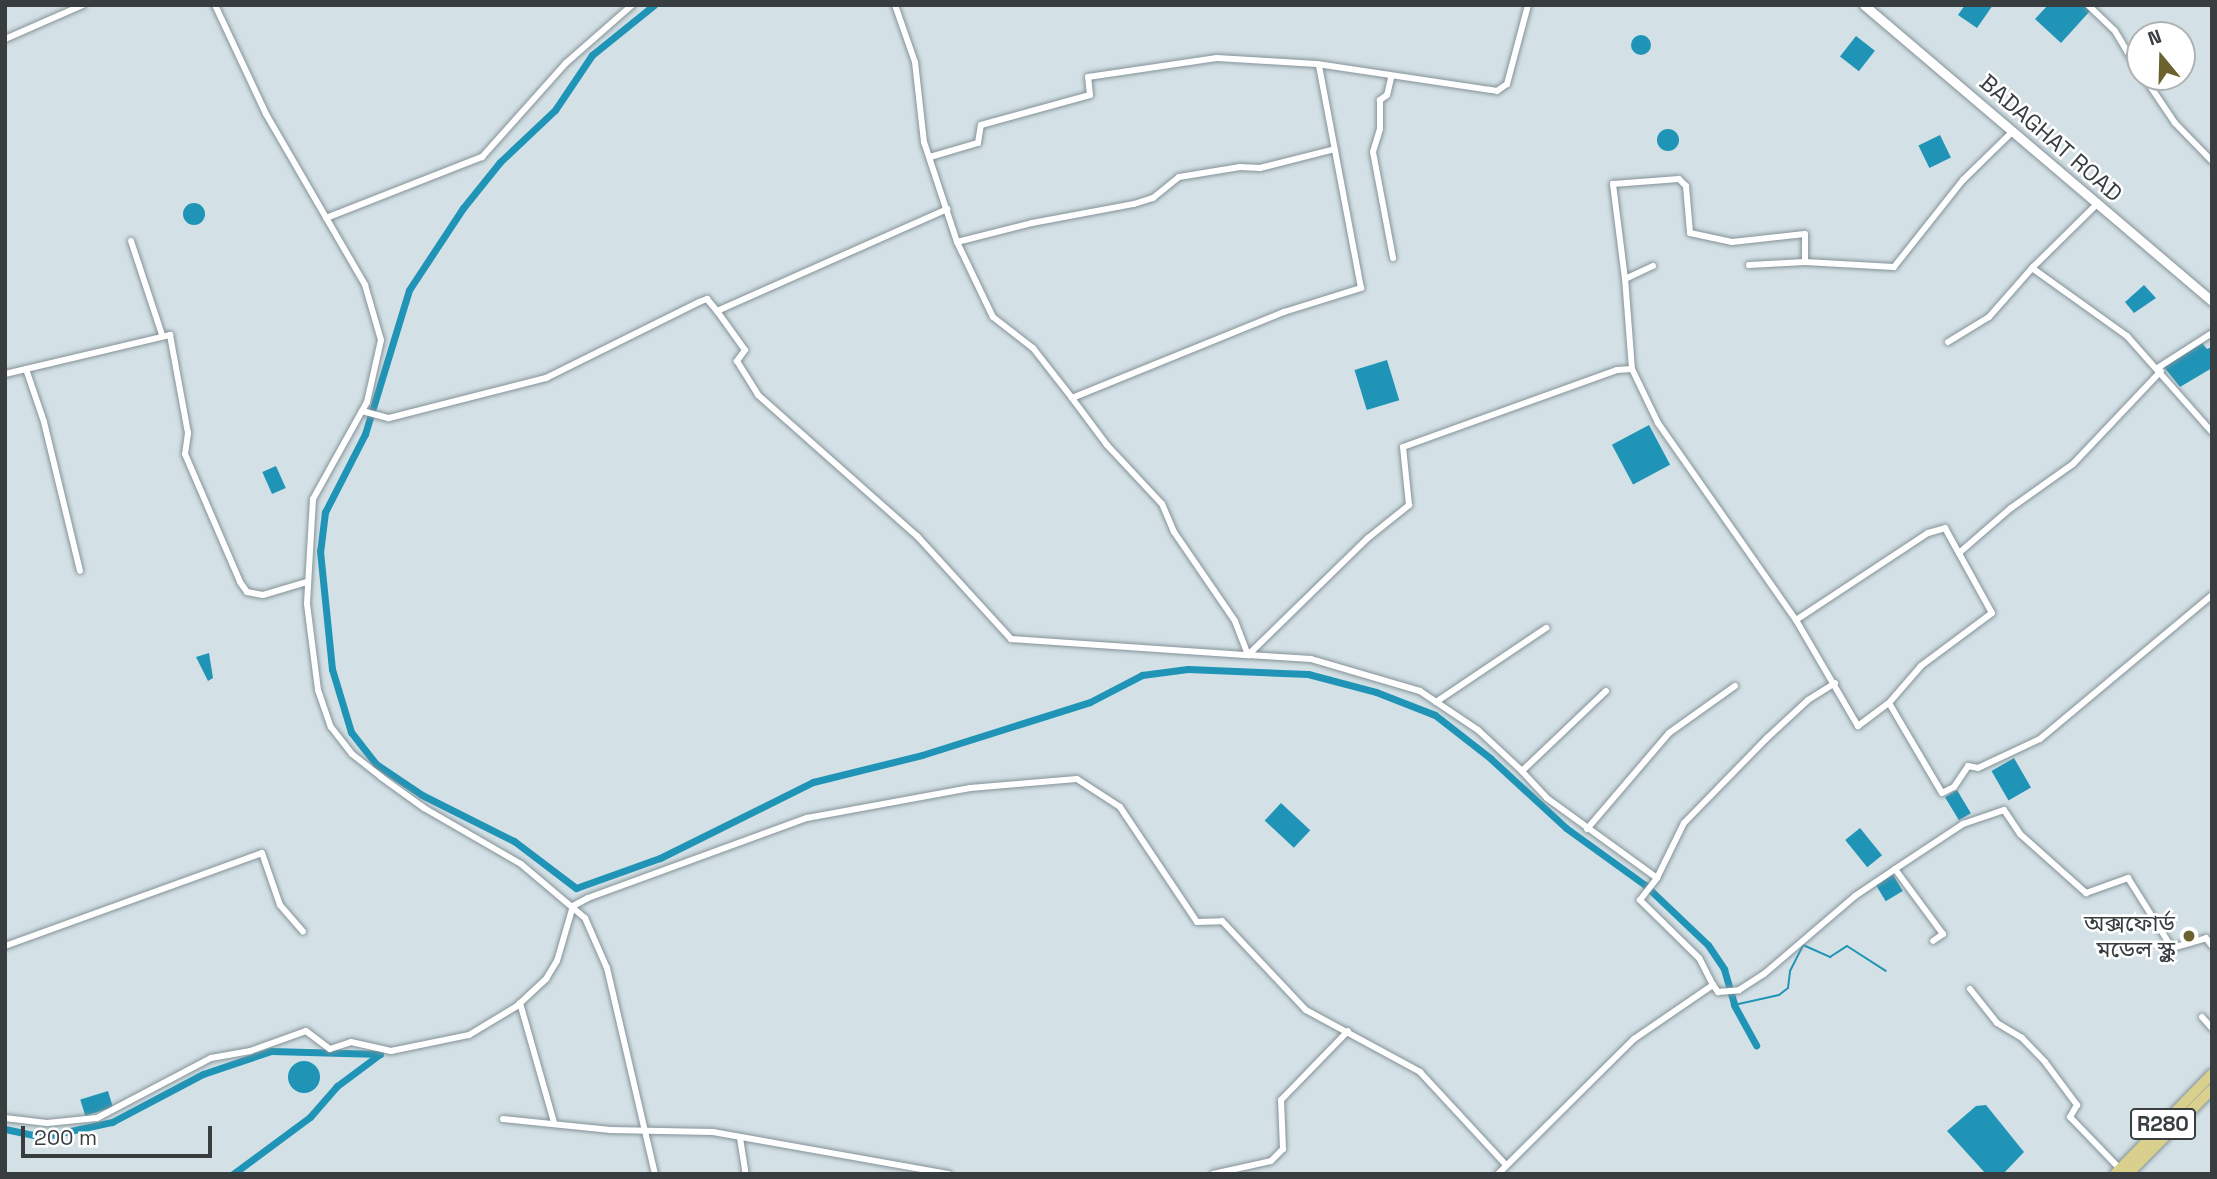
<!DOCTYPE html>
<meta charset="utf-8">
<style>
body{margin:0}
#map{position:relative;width:2217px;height:1179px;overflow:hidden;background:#d3e1e6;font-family:"Space Grotesk","Noto Sans Bengali",sans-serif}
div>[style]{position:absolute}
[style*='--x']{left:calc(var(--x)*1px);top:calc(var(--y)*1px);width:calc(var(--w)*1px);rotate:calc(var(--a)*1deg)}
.water>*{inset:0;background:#2094b6;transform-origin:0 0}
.round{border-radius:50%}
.stream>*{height:2px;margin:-1px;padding:0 1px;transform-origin:1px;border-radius:1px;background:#2094b6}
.canal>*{height:7px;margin:-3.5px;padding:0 3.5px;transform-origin:3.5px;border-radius:3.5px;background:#2094b6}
.roads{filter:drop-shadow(0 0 2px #859298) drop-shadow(0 0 2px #859298)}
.minor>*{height:6px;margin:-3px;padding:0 3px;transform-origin:3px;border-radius:3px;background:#fff}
.secondary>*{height:9px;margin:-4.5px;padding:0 4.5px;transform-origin:4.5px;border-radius:4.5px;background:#fff}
.primary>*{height:10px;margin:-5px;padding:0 5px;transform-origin:5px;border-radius:5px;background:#dad08e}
.dots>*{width:19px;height:19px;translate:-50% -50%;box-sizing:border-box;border:4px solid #fff;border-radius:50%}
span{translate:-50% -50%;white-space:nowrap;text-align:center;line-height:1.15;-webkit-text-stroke:5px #fff;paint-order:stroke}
.shield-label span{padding:2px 5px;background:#fff;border:2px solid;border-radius:5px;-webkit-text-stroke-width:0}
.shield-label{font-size:21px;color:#383e40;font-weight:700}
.street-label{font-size:23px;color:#383e40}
.poi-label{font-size:23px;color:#383e40}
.right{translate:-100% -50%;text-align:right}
.frame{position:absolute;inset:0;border:7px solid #383e40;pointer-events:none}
.north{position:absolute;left:2126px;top:21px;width:70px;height:70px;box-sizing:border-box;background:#fff;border:2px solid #afb2b3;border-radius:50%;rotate:341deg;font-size:19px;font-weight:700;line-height:28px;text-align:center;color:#383e40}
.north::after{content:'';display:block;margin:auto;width:24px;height:32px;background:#6b622f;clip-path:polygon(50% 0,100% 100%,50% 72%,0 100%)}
.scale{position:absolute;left:21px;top:1126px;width:191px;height:32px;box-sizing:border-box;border:4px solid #383e40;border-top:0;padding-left:9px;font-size:21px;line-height:24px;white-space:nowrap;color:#383e40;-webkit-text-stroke:5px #fff;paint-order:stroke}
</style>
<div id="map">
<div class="water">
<div style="clip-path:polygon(1965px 5px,1993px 5px,1977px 28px,1958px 15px)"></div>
<div style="clip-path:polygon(2048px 5px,2084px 5px,2090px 11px,2061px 43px,2035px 19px)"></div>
<div class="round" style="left:1631px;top:35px;width:20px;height:20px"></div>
<div style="left:1856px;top:36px;width:24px;height:26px;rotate:38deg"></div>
<div class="round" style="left:1657px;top:129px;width:22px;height:22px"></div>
<div style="left:1940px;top:135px;width:25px;height:24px;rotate:64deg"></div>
<div class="round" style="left:183px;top:203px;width:22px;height:22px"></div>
<div style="clip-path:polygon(2144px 285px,2156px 298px,2134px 313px,2125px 302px)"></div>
<div style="clip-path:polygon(2202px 343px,2207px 349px,2212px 347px,2212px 368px,2180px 387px,2164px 367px)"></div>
<div style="left:1387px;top:360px;width:42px;height:34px;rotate:73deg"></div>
<div style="left:1649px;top:425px;width:45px;height:42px;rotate:62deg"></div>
<div style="left:276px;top:466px;width:24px;height:15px;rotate:66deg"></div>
<div style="clip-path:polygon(209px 653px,213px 678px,208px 681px,196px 657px)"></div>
<div style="left:2014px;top:758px;width:34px;height:26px;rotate:60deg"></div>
<div style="left:1957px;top:790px;width:27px;height:14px;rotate:59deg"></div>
<div style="left:1281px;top:803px;width:40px;height:24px;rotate:43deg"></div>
<div style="left:1860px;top:828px;width:35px;height:19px;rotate:51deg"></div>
<div style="left:1892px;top:873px;width:21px;height:20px;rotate:59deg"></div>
<div class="round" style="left:288px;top:1061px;width:32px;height:32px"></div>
<div style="left:108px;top:1091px;width:17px;height:29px;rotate:73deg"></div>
<div style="clip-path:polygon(1986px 1105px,2024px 1152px,2003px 1174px,1986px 1174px,1947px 1131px,1976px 1106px)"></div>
</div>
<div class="stream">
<div style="--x:1734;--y:1005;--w:46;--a:-12.5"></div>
<div style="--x:1779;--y:995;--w:11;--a:-38"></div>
<div style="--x:1788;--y:988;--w:17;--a:-83"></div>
<div style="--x:1790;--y:971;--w:29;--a:-63"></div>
<div style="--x:1803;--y:945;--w:30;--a:24"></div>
<div style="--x:1830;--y:957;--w:20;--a:-33"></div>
<div style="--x:1847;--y:946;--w:46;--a:32.7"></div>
</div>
<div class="canal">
<div style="--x:654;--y:5;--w:80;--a:141.1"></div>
<div style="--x:592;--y:55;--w:66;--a:123.9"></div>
<div style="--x:555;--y:110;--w:76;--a:136.6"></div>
<div style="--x:500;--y:162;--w:59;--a:128.8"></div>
<div style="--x:463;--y:208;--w:98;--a:123.4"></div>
<div style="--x:409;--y:290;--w:151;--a:107"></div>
<div style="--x:365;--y:434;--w:88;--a:117.1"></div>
<div style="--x:325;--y:512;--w:39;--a:97"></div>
<div style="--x:320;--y:551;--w:119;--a:84.2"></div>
<div style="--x:332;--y:669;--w:66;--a:73.2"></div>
<div style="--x:351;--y:732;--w:41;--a:52"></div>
<div style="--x:376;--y:764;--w:55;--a:34"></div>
<div style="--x:422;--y:795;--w:103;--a:26.6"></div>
<div style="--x:514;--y:841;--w:78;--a:37.2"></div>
<div style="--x:576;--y:888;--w:89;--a:-19.7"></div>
<div style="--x:660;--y:858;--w:171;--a:-26.4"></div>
<div style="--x:813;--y:782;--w:112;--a:-13.9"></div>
<div style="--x:922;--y:755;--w:176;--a:-17.5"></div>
<div style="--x:1090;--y:702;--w:59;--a:-27.4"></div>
<div style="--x:1142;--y:675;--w:46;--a:-7.4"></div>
<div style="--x:1188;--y:669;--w:120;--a:2.4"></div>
<div style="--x:1308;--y:674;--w:70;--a:14.8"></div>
<div style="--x:1376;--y:692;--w:63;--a:21.3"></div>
<div style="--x:1435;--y:715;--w:70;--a:38"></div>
<div style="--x:1490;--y:758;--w:103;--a:42.6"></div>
<div style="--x:1566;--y:828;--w:97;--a:35.8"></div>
<div style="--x:1645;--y:885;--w:87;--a:43.6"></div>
<div style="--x:1708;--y:945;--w:29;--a:56"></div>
<div style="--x:1724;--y:969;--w:37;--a:74"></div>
<div style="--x:1734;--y:1005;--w:46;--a:61.2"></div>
<div style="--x:5;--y:1129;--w:38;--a:12"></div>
<div style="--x:42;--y:1137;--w:72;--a:-12.1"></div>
<div style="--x:112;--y:1122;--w:103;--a:-27.8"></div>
<div style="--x:203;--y:1074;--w:72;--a:-18.7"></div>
<div style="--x:271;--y:1051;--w:109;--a:1.6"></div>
<div style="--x:380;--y:1054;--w:54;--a:143.3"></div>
<div style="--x:337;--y:1086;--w:41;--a:131.1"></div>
<div style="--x:310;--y:1117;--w:96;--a:143.5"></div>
</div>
<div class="roads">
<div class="minor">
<div style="--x:215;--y:5;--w:120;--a:64.9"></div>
<div style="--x:266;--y:114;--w:198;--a:59.9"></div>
<div style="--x:365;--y:285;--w:57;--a:73.8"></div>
<div style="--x:381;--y:340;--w:64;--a:102.7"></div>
<div style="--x:367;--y:402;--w:111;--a:119.1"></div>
<div style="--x:313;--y:499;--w:105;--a:93.3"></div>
<div style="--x:307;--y:604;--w:87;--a:82.7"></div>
<div style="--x:318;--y:690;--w:39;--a:71"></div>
<div style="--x:331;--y:727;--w:34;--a:52"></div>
<div style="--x:352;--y:754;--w:37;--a:38"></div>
<div style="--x:381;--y:777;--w:53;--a:35.8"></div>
<div style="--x:424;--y:808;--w:112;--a:30"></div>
<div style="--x:521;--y:864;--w:84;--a:40.2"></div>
<div style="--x:585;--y:918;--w:55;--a:66.3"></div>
<div style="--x:607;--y:968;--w:212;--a:76.9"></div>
<div style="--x:895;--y:5;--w:60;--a:70.7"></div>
<div style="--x:915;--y:62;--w:81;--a:83.6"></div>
<div style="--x:924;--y:142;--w:105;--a:71.7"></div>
<div style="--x:957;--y:242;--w:83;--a:64.4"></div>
<div style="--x:993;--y:317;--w:51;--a:37.8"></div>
<div style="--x:1033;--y:348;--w:63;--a:52"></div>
<div style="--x:1072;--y:398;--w:229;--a:-22.1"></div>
<div style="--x:1284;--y:312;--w:81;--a:-17.3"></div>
<div style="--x:1361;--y:288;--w:227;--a:-100.7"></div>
<div style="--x:2088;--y:5;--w:37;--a:44"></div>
<div style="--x:2115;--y:31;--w:49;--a:59.2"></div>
<div style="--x:5;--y:39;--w:85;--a:-23.6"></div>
<div style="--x:2144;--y:77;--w:55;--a:56"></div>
<div style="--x:2175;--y:123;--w:53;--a:45.8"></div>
<div style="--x:1391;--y:78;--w:17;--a:103"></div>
<div style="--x:1387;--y:95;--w:9;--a:144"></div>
<div style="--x:1380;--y:100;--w:29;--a:90"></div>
<div style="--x:1380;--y:129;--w:24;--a:107"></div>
<div style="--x:1373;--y:152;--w:108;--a:79.3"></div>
<div style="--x:930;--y:157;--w:50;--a:-16.3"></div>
<div style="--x:978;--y:143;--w:18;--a:-81"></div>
<div style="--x:981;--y:125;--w:113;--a:-15.4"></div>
<div style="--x:1090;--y:95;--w:18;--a:-96"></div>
<div style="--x:1088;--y:77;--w:130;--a:-8.4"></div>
<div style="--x:1217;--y:58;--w:100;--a:3.4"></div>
<div style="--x:1317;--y:64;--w:182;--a:8.5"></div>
<div style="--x:1497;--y:91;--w:12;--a:-35"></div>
<div style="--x:1507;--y:84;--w:82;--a:-75.1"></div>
<div style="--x:2097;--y:204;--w:91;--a:135.4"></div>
<div style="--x:2032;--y:268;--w:117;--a:35.6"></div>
<div style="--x:2127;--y:336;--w:128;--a:48.5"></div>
<div style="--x:326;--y:218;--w:168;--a:-21.4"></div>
<div style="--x:482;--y:157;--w:126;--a:-48.2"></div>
<div style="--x:566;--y:63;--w:88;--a:-41.3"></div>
<div style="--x:131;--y:241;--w:99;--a:71.7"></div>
<div style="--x:957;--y:242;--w:77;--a:-14.2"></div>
<div style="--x:1032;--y:223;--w:104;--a:-10.6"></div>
<div style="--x:1134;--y:204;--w:20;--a:-18"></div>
<div style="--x:1153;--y:198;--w:33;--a:-39"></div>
<div style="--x:1179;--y:177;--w:62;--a:-9.3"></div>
<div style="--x:1240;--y:167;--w:20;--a:3"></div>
<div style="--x:1260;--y:168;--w:77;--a:-14.2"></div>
<div style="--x:1749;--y:265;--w:56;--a:-3.1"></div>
<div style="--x:1805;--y:262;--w:89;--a:3.2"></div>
<div style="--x:1894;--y:267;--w:111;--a:-51.6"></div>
<div style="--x:1963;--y:180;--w:70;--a:-44.4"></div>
<div style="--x:1625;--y:279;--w:96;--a:-97.2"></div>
<div style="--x:1613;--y:184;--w:66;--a:-4.3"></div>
<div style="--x:1679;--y:179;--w:10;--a:45"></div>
<div style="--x:1686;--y:186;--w:47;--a:85.1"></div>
<div style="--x:1690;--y:233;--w:43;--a:12.1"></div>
<div style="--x:1732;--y:242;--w:73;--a:-6.3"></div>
<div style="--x:1805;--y:234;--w:28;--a:90"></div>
<div style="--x:717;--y:311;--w:48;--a:54.3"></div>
<div style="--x:745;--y:350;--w:14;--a:126"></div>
<div style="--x:737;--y:361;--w:40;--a:58"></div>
<div style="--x:758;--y:395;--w:214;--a:41.6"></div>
<div style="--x:918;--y:537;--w:138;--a:47.6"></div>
<div style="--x:1011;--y:639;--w:238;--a:3.9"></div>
<div style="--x:1248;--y:655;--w:36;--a:-111"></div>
<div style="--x:1235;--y:621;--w:108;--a:-124.4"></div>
<div style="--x:1174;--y:532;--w:30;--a:-113"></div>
<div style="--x:1162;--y:504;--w:81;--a:-133"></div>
<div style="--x:1107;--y:445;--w:59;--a:-126.7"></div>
<div style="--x:1948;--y:342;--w:48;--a:-31.4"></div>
<div style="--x:1989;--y:317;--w:67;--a:-48.7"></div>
<div style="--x:2159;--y:367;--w:63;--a:-32.7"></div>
<div style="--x:26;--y:369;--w:56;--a:71.2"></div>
<div style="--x:44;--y:422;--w:153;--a:76.4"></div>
<div style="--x:1632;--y:369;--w:60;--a:64.3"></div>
<div style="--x:1658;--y:423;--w:241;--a:55"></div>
<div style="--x:1796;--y:620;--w:123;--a:59.7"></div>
<div style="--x:1858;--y:726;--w:39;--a:-37"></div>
<div style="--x:1889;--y:703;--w:104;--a:59.5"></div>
<div style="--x:1942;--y:793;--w:13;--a:-27"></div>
<div style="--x:1954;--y:787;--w:25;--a:-56"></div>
<div style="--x:1968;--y:766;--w:10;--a:11"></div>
<div style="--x:1978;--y:768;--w:68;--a:-25.1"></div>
<div style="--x:2040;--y:739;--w:224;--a:-39.9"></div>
<div style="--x:5;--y:374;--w:170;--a:-13.3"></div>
<div style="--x:170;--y:335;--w:100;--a:79.6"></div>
<div style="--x:188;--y:433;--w:21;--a:98"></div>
<div style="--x:185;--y:454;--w:139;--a:66.7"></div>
<div style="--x:240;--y:582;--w:12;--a:55"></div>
<div style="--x:247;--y:592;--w:16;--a:11"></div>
<div style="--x:263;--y:595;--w:46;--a:-16.5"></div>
<div style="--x:362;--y:411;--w:28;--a:15"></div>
<div style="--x:389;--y:418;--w:162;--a:-14.3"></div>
<div style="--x:546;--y:378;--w:171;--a:-26.4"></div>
<div style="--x:699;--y:302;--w:9;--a:-21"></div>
<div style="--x:707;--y:299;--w:16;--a:50"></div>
<div style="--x:717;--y:311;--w:252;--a:-23.9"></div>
<div style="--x:1959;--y:553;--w:69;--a:-40.9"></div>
<div style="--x:2011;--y:508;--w:76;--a:-35.4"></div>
<div style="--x:2073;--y:464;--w:128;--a:-46.6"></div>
<div style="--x:1796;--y:620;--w:158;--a:-33.4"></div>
<div style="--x:1928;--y:533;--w:18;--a:-16"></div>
<div style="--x:1945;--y:528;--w:97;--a:61.1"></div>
<div style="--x:1992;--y:613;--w:89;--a:143.3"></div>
<div style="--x:1921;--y:666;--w:49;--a:130.9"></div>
<div style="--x:1436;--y:702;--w:133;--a:-33.9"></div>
<div style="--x:1522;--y:771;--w:60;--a:-137"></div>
<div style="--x:1478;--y:730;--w:70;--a:-146.1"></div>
<div style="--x:1420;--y:691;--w:114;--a:-163.6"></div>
<div style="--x:1311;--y:659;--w:63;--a:-176.4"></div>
<div style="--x:1248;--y:655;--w:168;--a:-44.3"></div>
<div style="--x:1368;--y:538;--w:53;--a:-38.8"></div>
<div style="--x:1409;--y:505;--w:58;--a:-95.9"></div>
<div style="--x:1403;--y:447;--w:227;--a:-19.8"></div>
<div style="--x:1617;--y:370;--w:15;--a:-4"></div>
<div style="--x:1632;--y:369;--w:90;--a:-94.4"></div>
<div style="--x:1625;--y:279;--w:31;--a:-25"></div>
<div style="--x:1587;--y:829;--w:126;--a:-49.5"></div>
<div style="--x:1669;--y:733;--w:81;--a:-35.5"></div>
<div style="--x:1895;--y:869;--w:82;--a:-33.5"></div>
<div style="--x:1963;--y:824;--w:43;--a:-18.9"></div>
<div style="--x:2004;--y:810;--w:29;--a:56"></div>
<div style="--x:2020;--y:834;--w:89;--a:41.8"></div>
<div style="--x:2086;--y:893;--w:45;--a:-19.7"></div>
<div style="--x:2128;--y:878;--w:83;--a:57.8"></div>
<div style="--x:2172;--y:948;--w:35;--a:-16"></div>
<div style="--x:2206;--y:938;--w:10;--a:53"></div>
<div style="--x:1657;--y:878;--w:61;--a:-63.9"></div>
<div style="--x:1684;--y:823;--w:119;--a:-45.7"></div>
<div style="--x:1767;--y:738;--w:56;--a:-42.8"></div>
<div style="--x:1808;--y:700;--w:32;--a:-32"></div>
<div style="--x:5;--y:946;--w:273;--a:-19.9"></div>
<div style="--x:262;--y:853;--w:55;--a:70.9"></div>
<div style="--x:280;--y:905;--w:35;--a:49"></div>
<div style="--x:1713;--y:985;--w:9;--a:54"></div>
<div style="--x:1718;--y:992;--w:21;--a:-5"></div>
<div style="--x:1739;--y:990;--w:30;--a:-33"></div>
<div style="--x:1764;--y:974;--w:120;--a:-40.6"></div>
<div style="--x:1855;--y:896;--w:48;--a:-34"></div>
<div style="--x:1895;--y:869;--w:81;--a:53.6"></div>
<div style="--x:1943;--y:934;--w:12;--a:145"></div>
<div style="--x:1970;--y:989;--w:43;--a:51.5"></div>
<div style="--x:1997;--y:1023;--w:29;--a:31"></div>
<div style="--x:2022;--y:1038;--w:33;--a:46"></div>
<div style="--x:2045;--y:1062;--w:54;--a:53.3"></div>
<div style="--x:2077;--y:1105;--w:14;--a:120"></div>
<div style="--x:2070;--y:1117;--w:72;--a:46.1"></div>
<div style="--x:520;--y:1003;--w:124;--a:74.1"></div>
<div style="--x:2202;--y:1017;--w:15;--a:48"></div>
<div style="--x:5;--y:1118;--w:42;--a:6.8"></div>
<div style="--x:47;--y:1123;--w:50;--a:-5.7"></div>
<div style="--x:97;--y:1118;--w:129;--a:-27.8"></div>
<div style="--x:211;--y:1058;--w:40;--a:-10"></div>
<div style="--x:250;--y:1051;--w:59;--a:-19.7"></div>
<div style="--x:306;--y:1031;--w:30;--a:37"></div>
<div style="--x:330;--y:1049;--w:22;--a:-18"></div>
<div style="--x:351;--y:1042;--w:41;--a:12.7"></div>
<div style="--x:391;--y:1051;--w:80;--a:-11.6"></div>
<div style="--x:469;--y:1035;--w:56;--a:-31.1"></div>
<div style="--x:517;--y:1006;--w:40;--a:-43"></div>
<div style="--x:546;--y:979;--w:21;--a:-59"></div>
<div style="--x:557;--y:961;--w:57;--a:-73.8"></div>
<div style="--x:573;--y:906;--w:17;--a:-28"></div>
<div style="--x:588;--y:898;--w:233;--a:-20.1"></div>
<div style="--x:807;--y:818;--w:166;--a:-10.4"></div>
<div style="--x:970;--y:788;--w:107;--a:-4.8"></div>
<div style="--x:1077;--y:779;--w:51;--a:33.1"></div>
<div style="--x:1120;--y:807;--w:138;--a:56.2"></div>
<div style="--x:1197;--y:922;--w:25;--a:-2"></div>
<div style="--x:1222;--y:921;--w:122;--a:46.7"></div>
<div style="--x:1306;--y:1010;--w:130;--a:28.5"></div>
<div style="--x:1420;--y:1072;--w:127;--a:47.2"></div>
<div style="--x:503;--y:1119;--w:108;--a:5.9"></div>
<div style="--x:610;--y:1130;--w:103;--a:1.1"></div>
<div style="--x:713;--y:1132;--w:240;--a:10.1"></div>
<div style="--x:740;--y:1138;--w:36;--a:81"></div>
<div style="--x:1213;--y:1174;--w:59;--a:-12.6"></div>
<div style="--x:1271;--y:1161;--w:17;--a:-45"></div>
<div style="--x:1283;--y:1149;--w:49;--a:-92.3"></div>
<div style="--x:1281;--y:1100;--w:96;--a:-45.8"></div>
<div style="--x:1498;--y:1174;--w:192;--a:-44.8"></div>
<div style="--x:1634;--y:1039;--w:96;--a:-34.4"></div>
<div style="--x:1713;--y:985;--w:30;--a:-117"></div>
<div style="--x:1699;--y:958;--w:83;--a:-135.5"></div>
<div style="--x:1640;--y:900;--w:28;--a:-52"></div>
<div style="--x:1657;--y:878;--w:136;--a:-144"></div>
<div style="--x:1547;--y:798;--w:37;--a:-133"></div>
<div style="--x:1522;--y:771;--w:116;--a:-43.6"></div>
</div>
<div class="secondary">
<div style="--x:1864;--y:5;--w:457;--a:40.4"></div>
</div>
<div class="primary">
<div style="--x:2115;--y:1174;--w:139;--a:-45.9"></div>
<div style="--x:2128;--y:1174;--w:120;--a:-45.3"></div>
</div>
</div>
<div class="dots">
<div style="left:2189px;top:936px;background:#6b622f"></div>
</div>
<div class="shield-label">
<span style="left:2163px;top:1124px">R280</span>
</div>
<div class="street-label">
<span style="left:2051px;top:138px;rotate:41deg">BADAGHAT ROAD</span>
</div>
<div class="poi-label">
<span class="right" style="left:2175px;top:936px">অক্সফোর্ড<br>মডেল স্কুল</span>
</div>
<div class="frame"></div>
<div class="north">N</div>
<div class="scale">200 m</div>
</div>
